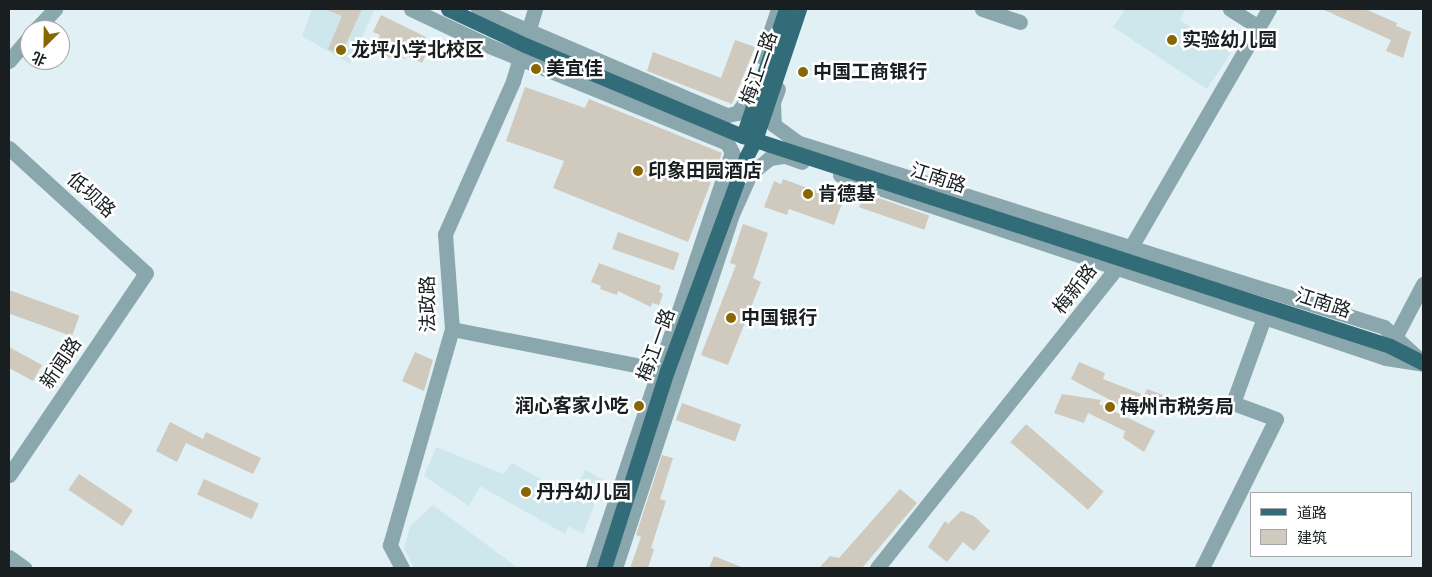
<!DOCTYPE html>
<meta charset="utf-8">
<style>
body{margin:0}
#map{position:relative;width:1432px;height:577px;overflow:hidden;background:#e1f0f4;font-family:Figtree,"Noto Sans SC",sans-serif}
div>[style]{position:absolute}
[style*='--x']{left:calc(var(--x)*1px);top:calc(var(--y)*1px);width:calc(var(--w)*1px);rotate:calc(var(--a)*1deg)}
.built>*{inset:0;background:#cee7ed}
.building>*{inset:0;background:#cfc9be;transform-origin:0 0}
.minor>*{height:15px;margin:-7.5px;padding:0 7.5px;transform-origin:7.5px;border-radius:7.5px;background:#8aa7ae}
.major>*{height:15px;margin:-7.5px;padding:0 7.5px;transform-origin:7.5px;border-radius:7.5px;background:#326c79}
.dots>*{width:14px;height:14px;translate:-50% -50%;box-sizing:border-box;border:2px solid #fff;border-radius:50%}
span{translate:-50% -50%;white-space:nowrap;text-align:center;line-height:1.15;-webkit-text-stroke:5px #fff;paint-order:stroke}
.poi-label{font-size:19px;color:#191f20;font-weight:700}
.left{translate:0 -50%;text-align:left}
.right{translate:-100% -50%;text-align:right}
.street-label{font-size:19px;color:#191f20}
.frame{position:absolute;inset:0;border:10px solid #191f20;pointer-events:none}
.legend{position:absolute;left:1250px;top:492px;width:162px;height:65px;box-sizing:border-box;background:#fff;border:1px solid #a3a5a6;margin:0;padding:6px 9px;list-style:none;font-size:15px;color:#191f20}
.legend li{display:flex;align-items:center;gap:10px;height:25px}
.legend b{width:25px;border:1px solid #a3a5a6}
.north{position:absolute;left:20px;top:20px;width:50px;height:50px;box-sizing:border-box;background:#fff;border:1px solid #a3a5a6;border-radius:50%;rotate:203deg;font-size:14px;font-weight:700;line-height:20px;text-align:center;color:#191f20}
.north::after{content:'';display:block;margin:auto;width:18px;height:22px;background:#886602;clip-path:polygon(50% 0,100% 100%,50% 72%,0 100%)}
</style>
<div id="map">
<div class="built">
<div style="clip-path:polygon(312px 9px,375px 9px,350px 64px,302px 36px)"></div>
<div style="clip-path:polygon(1125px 9px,1186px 9px,1180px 20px,1231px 53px,1207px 89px,1113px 27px)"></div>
<div style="clip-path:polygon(436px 447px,503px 474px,512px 463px,573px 497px,585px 470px,604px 480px,583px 534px,568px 526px,565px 534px,480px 486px,469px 506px,424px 476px)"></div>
<div style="clip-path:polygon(433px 505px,518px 568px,414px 568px,404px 549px,410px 526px)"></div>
</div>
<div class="building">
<div style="clip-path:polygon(325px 9px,362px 9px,341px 55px,328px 49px,342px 16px)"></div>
<div style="clip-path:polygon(1322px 9px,1365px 9px,1397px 23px,1396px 26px,1411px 32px,1403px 58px,1386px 51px,1391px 40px)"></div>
<div style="clip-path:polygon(381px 15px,426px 37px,424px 41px,431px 44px,422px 63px,406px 55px,405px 59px,394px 54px,391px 58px,373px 50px,380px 35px,373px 32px)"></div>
<div style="clip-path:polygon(735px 40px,755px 47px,732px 104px,647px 71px,653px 52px,721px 78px)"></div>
<div style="clip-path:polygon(525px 87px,585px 108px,589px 99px,722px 153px,688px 242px,553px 188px,564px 161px,506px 141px)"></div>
<div style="clip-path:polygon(783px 179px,843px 201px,834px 225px,789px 209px,787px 215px,764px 207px,774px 181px,781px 184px)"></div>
<div style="left:864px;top:193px;width:69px;height:15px;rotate:19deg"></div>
<div style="clip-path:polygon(743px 224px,768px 233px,753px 278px,761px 282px,728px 365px,701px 355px,736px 265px,730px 263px)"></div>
<div style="left:618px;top:232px;width:65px;height:18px;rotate:19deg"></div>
<div style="clip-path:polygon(599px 263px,661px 286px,659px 292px,663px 294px,659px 305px,652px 303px,651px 307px,618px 291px,617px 295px,600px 289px,601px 286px,591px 282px)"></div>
<div style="left:9px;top:290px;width:75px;height:22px;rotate:20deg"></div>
<div style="clip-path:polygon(9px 347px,42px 365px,33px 381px,9px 368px)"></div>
<div style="clip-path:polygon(415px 352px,433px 360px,424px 391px,402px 381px)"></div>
<div style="clip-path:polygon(1079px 362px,1105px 373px,1103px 379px,1144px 395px,1147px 389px,1168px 397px,1161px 415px,1123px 407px,1071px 379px)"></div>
<div style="clip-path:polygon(1062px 394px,1101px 400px,1099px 404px,1155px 431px,1144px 452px,1123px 438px,1125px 431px,1088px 413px,1084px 423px,1054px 413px)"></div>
<div style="left:682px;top:403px;width:63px;height:18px;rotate:20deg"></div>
<div style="clip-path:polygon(170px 422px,203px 439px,206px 432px,261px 458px,253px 474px,186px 443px,177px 462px,156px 451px)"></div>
<div style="left:1026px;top:424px;width:103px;height:24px;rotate:41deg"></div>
<div style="clip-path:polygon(662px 455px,673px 458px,660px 499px,666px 501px,651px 548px,654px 549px,648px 568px,630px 568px,641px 537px,636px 535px)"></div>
<div style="left:79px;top:474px;width:65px;height:19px;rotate:34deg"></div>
<div style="left:204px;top:479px;width:60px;height:17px;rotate:24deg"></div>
<div style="clip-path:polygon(900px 489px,917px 503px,862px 568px,819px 568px,830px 556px,839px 558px)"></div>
<div style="clip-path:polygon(961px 511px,974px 516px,990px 531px,974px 551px,963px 542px,947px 562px,928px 547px,945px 521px,948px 524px)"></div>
<div style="clip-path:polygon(714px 556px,744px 568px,709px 568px)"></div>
</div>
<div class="minor">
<div style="--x:411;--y:9;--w:84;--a:25.3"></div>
<div style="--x:487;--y:45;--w:259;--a:22.2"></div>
<div style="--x:727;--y:143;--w:10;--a:61"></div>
<div style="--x:732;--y:152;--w:439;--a:108.5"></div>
<div style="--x:478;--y:9;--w:271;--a:23.1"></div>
<div style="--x:727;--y:115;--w:10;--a:-11"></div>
<div style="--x:737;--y:113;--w:20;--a:-53"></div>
<div style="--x:749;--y:97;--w:16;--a:-72"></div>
<div style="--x:982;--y:9;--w:40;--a:18.9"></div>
<div style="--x:1230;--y:9;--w:34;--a:32"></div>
<div style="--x:35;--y:30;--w:29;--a:-46"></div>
<div style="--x:762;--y:57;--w:51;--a:-71.6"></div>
<div style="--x:9;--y:61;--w:33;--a:-50"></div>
<div style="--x:778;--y:89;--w:14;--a:111"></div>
<div style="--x:773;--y:102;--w:23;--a:88"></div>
<div style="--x:774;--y:125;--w:31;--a:36"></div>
<div style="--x:799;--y:143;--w:613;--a:17.46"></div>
<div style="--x:1384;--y:327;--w:46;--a:42.4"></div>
<div style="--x:9;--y:148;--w:185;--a:42.4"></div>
<div style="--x:146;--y:273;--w:244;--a:124.1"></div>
<div style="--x:840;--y:175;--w:576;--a:18.53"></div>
<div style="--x:1386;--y:358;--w:36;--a:9"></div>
<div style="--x:452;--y:329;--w:219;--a:11.1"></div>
<div style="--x:1391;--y:345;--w:69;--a:-62.3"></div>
<div style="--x:9;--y:557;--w:19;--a:36"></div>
<div style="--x:402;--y:568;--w:26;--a:-118"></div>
<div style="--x:390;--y:545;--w:225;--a:-74"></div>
<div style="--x:452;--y:329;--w:95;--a:-94.2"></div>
<div style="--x:445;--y:234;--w:167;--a:-66"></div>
<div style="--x:513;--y:81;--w:75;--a:-73"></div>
<div style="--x:615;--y:568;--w:375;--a:-71.7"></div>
<div style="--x:733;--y:212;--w:42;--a:-65.9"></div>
<div style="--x:750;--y:174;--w:26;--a:-39"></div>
<div style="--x:770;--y:158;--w:15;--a:-8"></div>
<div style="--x:785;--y:156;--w:18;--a:19"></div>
<div style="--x:877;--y:568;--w:396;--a:-51.4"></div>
<div style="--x:1124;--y:259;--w:289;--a:-59.9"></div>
<div style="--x:1202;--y:568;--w:166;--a:-63.6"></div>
<div style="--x:1276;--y:419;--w:46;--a:-159.6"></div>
<div style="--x:1233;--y:403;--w:85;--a:-70.1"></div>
</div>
<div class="major">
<div style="--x:448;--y:9;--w:85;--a:25.1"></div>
<div style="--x:525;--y:45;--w:236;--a:22.7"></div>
<div style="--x:743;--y:136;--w:680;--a:17.98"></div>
<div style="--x:1390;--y:346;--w:37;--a:27"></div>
<div style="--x:743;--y:136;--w:134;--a:-71.3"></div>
<div style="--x:604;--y:568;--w:207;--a:-72.3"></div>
<div style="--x:667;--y:371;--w:228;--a:-69.7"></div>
<div style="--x:746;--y:157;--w:19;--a:-62"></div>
<div style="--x:755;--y:140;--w:138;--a:-71.4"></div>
</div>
<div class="dots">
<div style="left:1172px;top:40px;background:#886602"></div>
<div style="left:341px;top:50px;background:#886602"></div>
<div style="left:536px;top:69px;background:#886602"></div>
<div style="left:803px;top:72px;background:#886602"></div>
<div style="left:638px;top:171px;background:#886602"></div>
<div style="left:808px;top:194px;background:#886602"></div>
<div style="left:731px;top:318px;background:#886602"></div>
<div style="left:639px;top:406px;background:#886602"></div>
<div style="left:1110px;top:407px;background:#886602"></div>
<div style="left:526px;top:492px;background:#886602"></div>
</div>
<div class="poi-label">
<span class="left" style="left:1182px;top:40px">实验幼儿园</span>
<span class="left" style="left:351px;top:50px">龙坪小学北校区</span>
<span class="left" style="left:546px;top:69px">美宜佳</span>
<span class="left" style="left:813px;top:72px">中国工商银行</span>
<span class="left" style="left:648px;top:171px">印象田园酒店</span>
<span class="left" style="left:818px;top:194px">肯德基</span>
<span class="left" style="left:741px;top:318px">中国银行</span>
<span class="right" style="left:629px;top:406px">润心客家小吃</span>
<span class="left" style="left:1120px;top:407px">梅州市税务局</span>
<span class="left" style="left:536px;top:492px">丹丹幼儿园</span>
</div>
<div class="street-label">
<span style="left:759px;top:68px;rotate:-71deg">梅江二路</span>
<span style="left:938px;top:178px;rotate:18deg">江南路</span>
<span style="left:91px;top:195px;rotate:42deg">低坝路</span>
<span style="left:1075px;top:289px;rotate:-52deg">梅新路</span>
<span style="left:1323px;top:303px;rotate:18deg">江南路</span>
<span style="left:428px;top:304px;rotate:-91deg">法政路</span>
<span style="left:656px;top:345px;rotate:-70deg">梅江一路</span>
<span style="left:61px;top:363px;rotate:-56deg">新闻路</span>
</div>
<div class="frame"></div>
<ul class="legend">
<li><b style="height:6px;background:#326c79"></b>道路</li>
<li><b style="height:14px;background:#cfc9be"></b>建筑</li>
</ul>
<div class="north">北</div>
</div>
